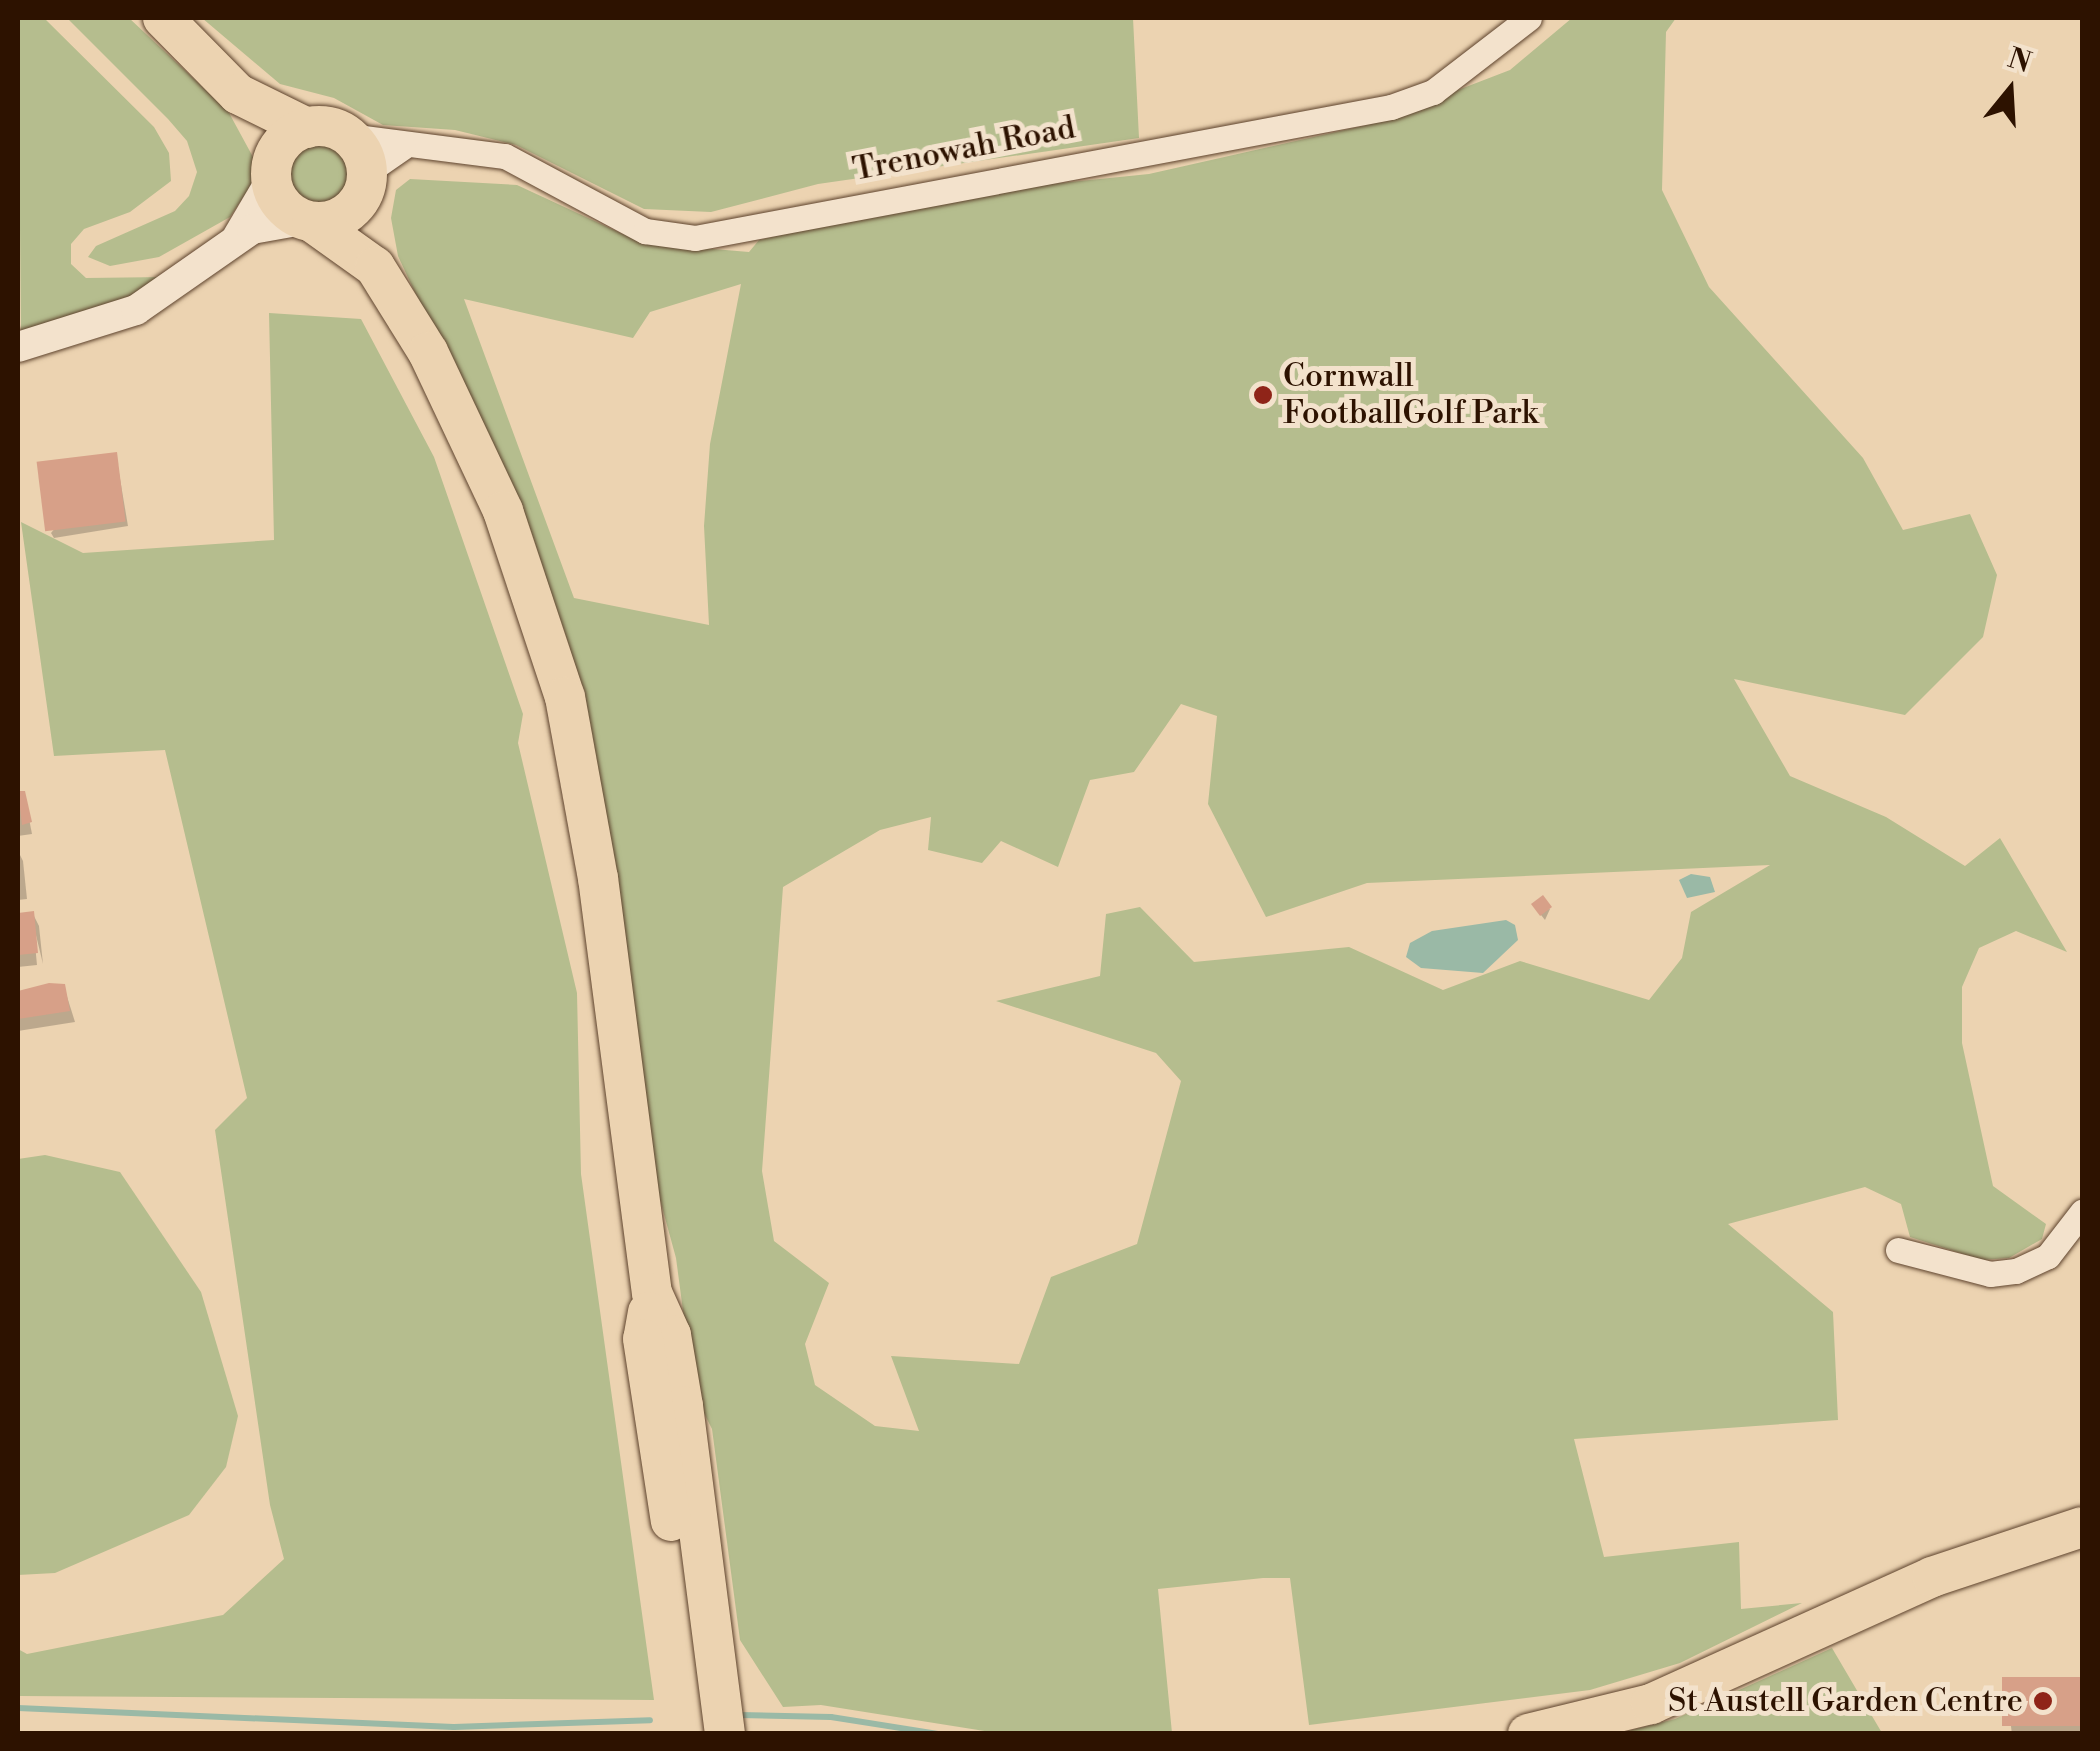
<!DOCTYPE html>
<style>
body{margin:0}
#map{position:relative;width:2100px;height:1751px;overflow:hidden;background:#ecd3b1;font-family:"Libre Bodoni",serif}
div>[style]{position:absolute}
[style*='--x']{left:calc(var(--x)*1px);top:calc(var(--y)*1px);width:calc(var(--w)*1px);rotate:calc(var(--a)*1deg)}
.green>*{inset:0;background:#b5bd8e}
.round{border-radius:50%}
.water>*{inset:0;background:#9ab9a6}
.shadow>*{inset:0;background:#0003}
.stream>*{height:6px;margin:-3px;padding:0 3px;transform-origin:3px;border-radius:3px;background:#9ab9a6}
.building>*{inset:0;background:#d7a088;transform-origin:0 0}
.roads{filter:drop-shadow(0 0 2px #5d422c) drop-shadow(0 0 2px #5d422c)}
.minor>*{height:25px;margin:-12.5px;padding:0 12.5px;transform-origin:12.5px;border-radius:12.5px;background:#f3e2cc}
.tertiary>*{height:30px;margin:-15px;padding:0 15px;transform-origin:15px;border-radius:15px;background:#f3e2cc}
.trunk>*{height:40px;margin:-20px;padding:0 20px;transform-origin:20px;border-radius:20px;background:#ecd3b1}
.trunk>.ring{margin:-20px;padding:0;box-sizing:content-box;background:none;border:40px solid #ecd3b1;border-radius:50%}
.dots>*{width:28px;height:28px;translate:-50% -50%;box-sizing:border-box;border:5px solid #f3e2cc;border-radius:50%}
span{translate:-50% -50%;white-space:nowrap;text-align:center;line-height:1.15;-webkit-text-stroke:10px #f3e2cc;paint-order:stroke}
.street-label{font-size:32px;color:#2d1200}
.poi-label{font-size:32px;color:#2d1200}
.left{translate:0 -50%;text-align:left}
.right{translate:-100% -50%;text-align:right}
.frame{position:absolute;inset:0;border:20px solid #2d1200;pointer-events:none}
.north{position:absolute;left:1960px;top:40px;width:100px;height:100px;-webkit-text-stroke:8px #f3e2cc;paint-order:stroke;rotate:18deg;font-size:28px;font-weight:700;line-height:40px;text-align:center;color:#2d1200}
.north::after{content:'';display:block;margin:auto;width:35px;height:45px;background:#2d1200;clip-path:polygon(50% 0,100% 100%,50% 72%,0 100%)}
</style>
<div id="map">
<div class="green">
<div style="clip-path:polygon(18px 18px,44px 18px,154px 127px,169px 153px,171px 181px,130px 212px,84px 229px,71px 244px,71px 264px,86px 278px,166px 277px,140px 297px,21px 331px)"></div>
<div style="clip-path:polygon(67px 18px,129px 18px,228px 111px,253px 157px,256px 175px,253px 195px,246px 193px,230px 217px,159px 257px,110px 266px,88px 257px,96px 246px,175px 211px,189px 196px,197px 172px,187px 141px,168px 119px)"></div>
<div style="clip-path:polygon(202px 18px,1133px 18px,1139px 138px,818px 184px,711px 212px,644px 209px,516px 145px,455px 130px,383px 125px,334px 98px,280px 84px)"></div>
<div style="clip-path:polygon(evenodd,1572px 18px,1676px 18px,1666px 32px,1662px 190px,1709px 287px,1863px 458px,1903px 530px,1970px 514px,1997px 575px,1983px 637px,1905px 715px,1734px 679px,1790px 776px,1886px 817px,1965px 866px,2000px 838px,2067px 952px,2016px 931px,1979px 948px,1962px 987px,1962px 1043px,1993px 1186px,2046px 1224px,2042px 1239px,2009px 1258px,1982px 1260px,1910px 1237px,1901px 1204px,1865px 1187px,1728px 1224px,1833px 1312px,1838px 1420px,1574px 1439px,1604px 1557px,1739px 1542px,1741px 1609px,1802px 1603px,1680px 1663px,1590px 1690px,1309px 1725px,1290px 1578px,1263px 1578px,1158px 1589px,1172px 1733px,997px 1733px,821px 1705px,783px 1707px,740px 1640px,712px 1429px,694px 1393px,676px 1258px,653px 1174px,508px 493px,398px 256px,391px 218px,396px 190px,410px 179px,517px 185px,642px 243px,749px 252px,759px 240px,980px 191px,1149px 174px,1367px 125px,1510px 70px,1572px 18px,741px 284px,710px 444px,704px 526px,709px 625px,574px 598px,464px 299px,633px 338px,650px 312px,741px 284px,1572px 18px,1181px 704px,1217px 716px,1208px 804px,1266px 917px,1367px 883px,1770px 865px,1691px 912px,1682px 958px,1649px 1000px,1520px 961px,1443px 990px,1349px 947px,1194px 962px,1140px 907px,1106px 914px,1100px 976px,996px 1001px,1156px 1053px,1181px 1081px,1137px 1244px,1051px 1277px,1019px 1364px,891px 1356px,919px 1431px,875px 1426px,815px 1385px,805px 1344px,829px 1283px,774px 1241px,762px 1171px,783px 887px,880px 830px,931px 817px,928px 850px,982px 863px,1001px 841px,1058px 867px,1090px 780px,1134px 772px,1181px 704px)"></div>
<div class="round" style="left:284px;top:141px;width:64px;height:64px"></div>
<div style="clip-path:polygon(269px 313px,361px 319px,434px 457px,523px 714px,518px 743px,577px 993px,581px 1174px,654px 1700px,18px 1696px,18px 1649px,27px 1654px,223px 1615px,284px 1559px,270px 1505px,215px 1130px,247px 1098px,165px 750px,54px 756px,21px 522px,83px 553px,274px 540px)"></div>
<div style="clip-path:polygon(45px 1155px,120px 1172px,201px 1292px,238px 1416px,226px 1467px,189px 1515px,55px 1573px,18px 1575px,18px 1159px)"></div>
<div style="clip-path:polygon(1832px 1648px,1882px 1733px,1620px 1733px,1675px 1719px)"></div>
</div>
<div class="water">
<div style="clip-path:polygon(1691px 874px,1710px 877px,1715px 892px,1687px 898px,1679px 880px)"></div>
<div style="clip-path:polygon(1506px 920px,1515px 925px,1518px 940px,1483px 973px,1421px 968px,1406px 957px,1410px 943px,1432px 931px)"></div>
</div>
<div class="shadow">
<div style="clip-path:polygon(116px 455px,128px 526px,54px 538px,51px 533px)"></div>
<div style="clip-path:polygon(24px 793px,32px 834px,18px 836px,18px 794px)"></div>
<div style="clip-path:polygon(18px 851px,23px 861px,27px 899px,18px 900px)"></div>
<div style="clip-path:polygon(1550px 909px,1545px 920px,1537px 910px)"></div>
<div style="clip-path:polygon(33px 914px,39px 926px,43px 964px,33px 923px,37px 965px,18px 967px,18px 916px)"></div>
<div style="clip-path:polygon(64px 987px,75px 1022px,18px 1031px,18px 993px)"></div>
<div style="clip-path:polygon(2082px 1679px,2082px 1734px,2012px 1734px,2005px 1683px)"></div>
</div>
<div class="stream">
<div style="--x:18;--y:1708;--w:436;--a:2.5"></div>
<div style="--x:454;--y:1727;--w:196;--a:-2"></div>
<div style="--x:739;--y:1715;--w:92;--a:1.2"></div>
<div style="--x:831;--y:1717;--w:108;--a:9"></div>
</div>
<div class="building">
<div style="left:117px;top:452px;width:70px;height:81px;rotate:83deg"></div>
<div style="clip-path:polygon(18px 791px,25px 791px,32px 822px,22px 825px)"></div>
<div style="left:1543px;top:895px;width:15px;height:15px;rotate:53deg"></div>
<div style="clip-path:polygon(34px 911px,38px 953px,18px 955px,18px 913px)"></div>
<div style="clip-path:polygon(49px 983px,65px 984px,70px 1011px,18px 1019px,18px 991px)"></div>
<div style="left:2082px;top:1677px;width:49px;height:80px;rotate:90deg"></div>
</div>
<div class="roads">
<div class="minor">
<div style="--x:348;--y:136;--w:158;--a:7.3"></div>
<div style="--x:505;--y:156;--w:159;--a:28.2"></div>
<div style="--x:645;--y:231;--w:50;--a:8"></div>
<div style="--x:695;--y:238;--w:708;--a:-10.66"></div>
<div style="--x:1391;--y:107;--w:45;--a:-19.7"></div>
<div style="--x:1433;--y:92;--w:121;--a:-37.6"></div>
<div style="--x:367;--y:172;--w:44;--a:-34.8"></div>
<div style="--x:1898;--y:1250;--w:95;--a:14.6"></div>
<div style="--x:1990;--y:1274;--w:26;--a:-7"></div>
<div style="--x:2016;--y:1271;--w:35;--a:-25"></div>
<div style="--x:2048;--y:1256;--w:56;--a:-52.3"></div>
</div>
<div class="tertiary">
<div style="--x:238;--y:236;--w:65;--a:-59.5"></div>
<div style="--x:18;--y:347;--w:124;--a:-17.4"></div>
<div style="--x:136;--y:310;--w:141;--a:-34.9"></div>
<div style="--x:252;--y:229;--w:51;--a:-10.2"></div>
</div>
<div class="trunk">
<div style="--x:163;--y:18;--w:107;--a:45.4"></div>
<div style="--x:238;--y:94;--w:77;--a:26.2"></div>
<div class="ring" style="left:271px;top:126px;width:56px;height:56px"></div>
<div style="--x:312;--y:222;--w:77;--a:35.5"></div>
<div style="--x:375;--y:267;--w:100;--a:58.1"></div>
<div style="--x:428;--y:352;--w:176;--a:64.7"></div>
<div style="--x:503;--y:511;--w:196;--a:71.6"></div>
<div style="--x:565;--y:697;--w:184;--a:79.7"></div>
<div style="--x:598;--y:878;--w:418;--a:82.6"></div>
<div style="--x:652;--y:1293;--w:46;--a:65.7"></div>
<div style="--x:671;--y:1335;--w:72;--a:80.4"></div>
<div style="--x:683;--y:1406;--w:331;--a:82.7"></div>
<div style="--x:648;--y:1312;--w:27;--a:100"></div>
<div style="--x:643;--y:1339;--w:184;--a:81.3"></div>
<div style="--x:1528;--y:1734;--w:127;--a:-13.7"></div>
<div style="--x:1651;--y:1704;--w:308;--a:-24.3"></div>
<div style="--x:1932;--y:1577;--w:158;--a:-18.4"></div>
</div>
</div>
<div class="dots">
<div style="left:1263px;top:395px;background:#8f2418"></div>
<div style="left:2043px;top:1701px;background:#8f2418"></div>
</div>
<div class="street-label">
<span style="left:964px;top:149px;rotate:-11deg">Trenowah Road</span>
</div>
<div class="poi-label">
<span class="left" style="left:1283px;top:395px">Cornwall<br>FootballGolf Park</span>
<span class="right" style="left:2023px;top:1701px">St Austell Garden Centre</span>
</div>
<div class="frame"></div>
<div class="north">N</div>
</div>
